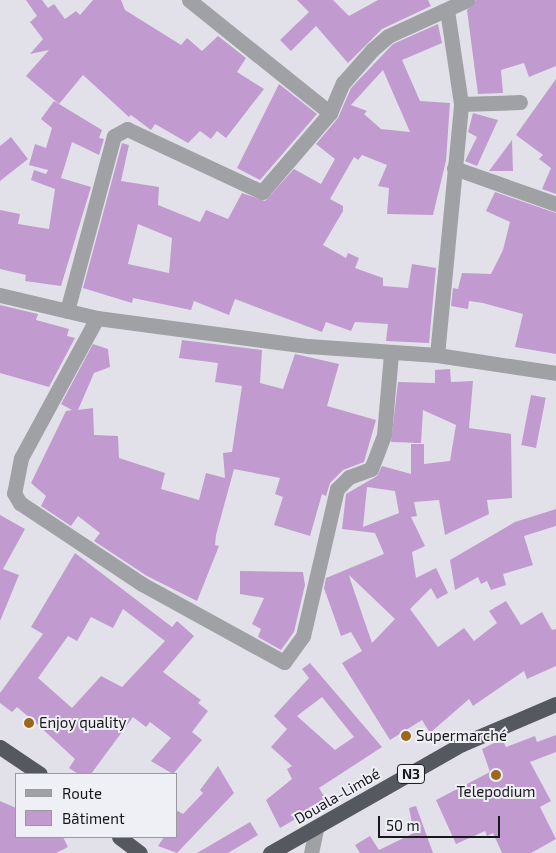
<!DOCTYPE html>
<meta charset="utf-8">
<style>
body{margin:0}
#map{position:relative;width:556px;height:853px;overflow:hidden;background:#e2e1e9;font-family:"Exo 2",sans-serif}
div>[style]{position:absolute}
[style*='--x']{left:calc(var(--x)*1px);top:calc(var(--y)*1px);width:calc(var(--w)*1px);rotate:calc(var(--a)*1deg)}
.building>*{inset:0;background:#c19bcf;transform-origin:0 0}
.minor>*{height:15px;margin:-7.5px;padding:0 7.5px;transform-origin:7.5px;border-radius:7.5px;background:#a0a1a4}
.highway>*{height:15px;margin:-7.5px;padding:0 7.5px;transform-origin:7.5px;border-radius:7.5px;background:#55585e}
.dots>*{width:14px;height:14px;translate:-50% -50%;box-sizing:border-box;border:2px solid #efeff6;border-radius:50%}
span{translate:-50% -50%;white-space:nowrap;text-align:center;line-height:1.15;-webkit-text-stroke:4px #efeff6;paint-order:stroke}
.shield-label span{padding:1px 4px;background:#efeff6;border:1px solid;border-radius:4px;-webkit-text-stroke-width:0}
.shield-label{font-size:14px;color:#18181a;font-weight:700}
.poi-label{font-size:15px;color:#18181a}
.left{translate:0 -50%;text-align:left}
.street-label{font-size:15px;color:#18181a}
.legend{position:absolute;left:15px;top:773px;width:162px;height:65px;box-sizing:border-box;background:#efeff6;border:1px solid #99999e;margin:0;padding:6px 9px;list-style:none;font-size:15px;color:#18181a}
.legend li{display:flex;align-items:center;gap:10px;height:25px}
.legend b{width:25px;border:1px solid #99999e}
.scale{position:absolute;left:378px;top:816px;width:122px;height:22px;box-sizing:border-box;border:2px solid #18181a;border-top:0;padding-left:6px;font-size:15px;line-height:18px;white-space:nowrap;color:#18181a;-webkit-text-stroke:4px #efeff6;paint-order:stroke}
</style>
<div id="map">
<div class="building">
<div style="clip-path:polygon(26px 0,42px 0,48px 8px,54px 4px,65px 19px,76px 11px,80px 15px,93px 0,121px 0,125px 10px,181px 45px,187px 38px,202px 51px,218px 36px,246px 58px,237px 72px,264px 89px,226px 138px,217px 131px,211px 139px,200px 131px,188px 143px,155px 124px,151px 130px,131px 115px,129px 117px,83px 75px,59px 104px,26px 76px,49px 50px,30px 54px,43px 39px,30px 22px,37px 16px)"></div>
<div style="clip-path:polygon(297px 0,333px 0,349px 16px,378px 0,428px 0,431px 6px,382px 29px,348px 63px,316px 26px,291px 51px,280px 40px,309px 12px)"></div>
<div style="clip-path:polygon(476px 0,556px 0,556px 66px,529px 77px,524px 63px,501px 70px,503px 93px,478px 94px,467px 10px)"></div>
<div style="clip-path:polygon(evenodd,438px 24px,442px 43px,402px 60px,420px 101px,450px 103px,446px 161px,433px 215px,387px 214px,389px 188px,378px 186px,387px 165px,362px 155px,358px 160px,354px 157px,330px 199px,343px 206px,343px 211px,323px 245px,346px 258px,348px 253px,359px 258px,355px 268px,383px 278px,383px 286px,408px 288px,412px 264px,436px 268px,429px 343px,386px 341px,388px 324px,355px 322px,351px 331px,326px 322px,322px 332px,235px 299px,229px 315px,194px 301px,191px 310px,133px 298px,132px 303px,83px 288px,122px 143px,129px 145px,121px 181px,159px 187px,158px 205px,200px 222px,206px 210px,228px 219px,242px 193px,265px 201px,294px 169px,321px 184px,335px 159px,316px 144px,338px 118px,351px 88px,393px 44px,438px 24px,383px 70px,410px 132px,381px 129px,364px 114px,367px 111px,351px 105px,383px 70px,438px 24px,138px 224px,172px 238px,169px 273px,128px 264px,138px 224px)"></div>
<div style="clip-path:polygon(556px 79px,556px 194px,542px 189px,551px 168px,539px 159px,543px 155px,516px 135px)"></div>
<div style="clip-path:polygon(279px 84px,317px 114px,260px 180px,237px 168px)"></div>
<div style="clip-path:polygon(54px 101px,102px 130px,99px 138px,104px 139px,99px 155px,72px 142px,61px 178px,91px 187px,61px 286px,25px 281px,26px 275px,0 269px,0 210px,20px 214px,18px 224px,49px 229px,55px 189px,31px 180px,34px 170px,46px 174px,48px 170px,29px 165px,35px 144px,46px 148px,52px 128px,41px 119px)"></div>
<div style="clip-path:polygon(473px 113px,498px 120px,477px 166px,465px 161px,477px 137px,468px 132px)"></div>
<div style="clip-path:polygon(11px 137px,28px 159px,0 181px,0 146px)"></div>
<div style="clip-path:polygon(512px 140px,513px 171px,489px 171px)"></div>
<div style="clip-path:polygon(495px 192px,556px 213px,556px 354px,515px 347px,523px 314px,483px 303px,469px 301px,468px 309px,451px 306px,453px 288px,458px 289px,462px 273px,491px 274px,503px 250px,510px 222px,486px 211px)"></div>
<div style="clip-path:polygon(0 305px,38px 314px,36px 320px,69px 329px,67px 336px,75px 338px,49px 387px,0 373px)"></div>
<div style="clip-path:polygon(182px 340px,262px 350px,260px 383px,283px 389px,295px 354px,339px 364px,327px 406px,376px 420px,364px 462px,343px 470px,330px 483px,326px 496px,322px 494px,310px 536px,274px 525px,283px 497px,275px 494px,280px 478px,234px 469px,216px 535px,215px 545px,219px 546px,197px 601px,147px 576px,94px 541px,100px 533px,78px 516px,71px 526px,41px 506px,46px 496px,31px 483px,66px 411px,72px 410px,61px 404px,93px 344px,108px 349px,110px 367px,94px 373px,78px 410px,93px 408px,94px 435px,118px 436px,119px 458px,165px 473px,161px 489px,199px 500px,206px 473px,225px 478px,223px 453px,232px 452px,242px 386px,215px 382px,218px 363px,179px 358px)"></div>
<div style="clip-path:polygon(evenodd,450px 369px,451px 382px,473px 381px,469px 428px,511px 434px,512px 498px,487px 500px,489px 514px,445px 535px,439px 500px,414px 502px,417px 516px,411px 517px,425px 546px,412px 552px,416px 578px,436px 568px,448px 593px,437px 599px,431px 588px,410px 609px,438px 647px,464px 628px,474px 641px,497px 623px,489px 611px,506px 601px,521px 625px,542px 612px,552px 630px,556px 629px,556px 666px,527px 679px,524px 671px,473px 706px,469px 699px,430px 733px,422px 720px,390px 740px,342px 663px,362px 651px,351px 632px,341px 636px,324px 588px,326px 578px,384px 554px,375px 533px,342px 529px,346px 494px,377px 476px,382px 466px,411px 474px,411px 444px,424px 444px,424px 464px,450px 461px,456px 425px,423px 410px,421px 443px,391px 442px,398px 382px,435px 383px,435px 370px,450px 369px,367px 487px,395px 491px,399px 513px,363px 527px,367px 487px,450px 369px,349px 575px,395px 619px,372px 643px,350px 579px,349px 575px)"></div>
<div style="left:531px;top:395px;width:15px;height:51px;rotate:11deg"></div>
<div style="clip-path:polygon(556px 509px,556px 526px,524px 536px,533px 565px,503px 574px,506px 585px,491px 590px,487px 581px,481px 584px,478px 577px,455px 590px,450px 560px,515px 522px)"></div>
<div style="clip-path:polygon(0 515px,25px 529px,3px 569px,19px 575px,0 621px)"></div>
<div style="clip-path:polygon(evenodd,75px 553px,172px 627px,177px 621px,194px 636px,163px 672px,201px 700px,198px 703px,208px 711px,192px 732px,202px 740px,173px 774px,151px 761px,171px 738px,150px 722px,146px 727px,133px 717px,91px 774px,78px 774px,69px 768px,75px 759px,37px 724px,17px 707px,12px 712px,0 703px,0 693px,43px 634px,31px 627px,75px 553px,123px 609px,165px 641px,122px 687px,101px 676px,72px 708px,38px 678px,68px 636px,77px 641px,91px 617px,113px 628px,123px 609px)"></div>
<div style="clip-path:polygon(240px 571px,303px 572px,305px 585px,294px 632px,281px 650px,258px 637px,261px 629px,252px 624px,264px 598px,240px 594px)"></div>
<div style="clip-path:polygon(evenodd,310px 663px,382px 747px,319px 788px,327px 801px,280px 828px,266px 800px,292px 779px,287px 769px,292px 766px,271px 747px,287px 729px,274px 716px,309px 678px,302px 669px,310px 663px,322px 697px,354px 737px,335px 750px,297px 716px,322px 697px)"></div>
<div style="clip-path:polygon(556px 735px,556px 752px,530px 762px,551px 801px,540px 807px,556px 839px,531px 853px,502px 853px,493px 833px,487px 836px,485px 831px,456px 844px,436px 800px,490px 772px,482px 749px,502px 739px,506px 747px,535px 736px,537px 742px)"></div>
<div style="clip-path:polygon(218px 766px,234px 793px,177px 853px,158px 846px,164px 837px,176px 837px,176px 810px,183px 814px,203px 793px,200px 790px)"></div>
<div style="clip-path:polygon(0 801px,16px 808px,16px 837px,63px 837px,68px 847px,56px 853px,0 853px)"></div>
<div style="clip-path:polygon(416px 806px,433px 853px,360px 853px,355px 845px,370px 836px,379px 850px,414px 833px,409px 808px)"></div>
<div style="clip-path:polygon(250px 822px,258px 835px,228px 853px,197px 853px)"></div>
</div>
<div class="minor">
<div style="--x:189;--y:0;--w:181;--a:38.7"></div>
<div style="--x:447;--y:10;--w:95;--a:81.5"></div>
<div style="--x:454;--y:168;--w:108;--a:19.4"></div>
<div style="--x:0;--y:295;--w:100;--a:13.3"></div>
<div style="--x:97;--y:318;--w:213;--a:7.6"></div>
<div style="--x:308;--y:346;--w:129;--a:4"></div>
<div style="--x:437;--y:355;--w:120;--a:8.6"></div>
<div style="--x:67;--y:311;--w:181;--a:-75"></div>
<div style="--x:114;--y:136;--w:15;--a:-28"></div>
<div style="--x:127;--y:129;--w:149;--a:25"></div>
<div style="--x:262;--y:192;--w:104;--a:-49.3"></div>
<div style="--x:330;--y:113;--w:33;--a:-67"></div>
<div style="--x:343;--y:83;--w:44;--a:-48.7"></div>
<div style="--x:372;--y:50;--w:21;--a:-41"></div>
<div style="--x:388;--y:36;--w:87;--a:-24.5"></div>
<div style="--x:97;--y:318;--w:159;--a:118.5"></div>
<div style="--x:21;--y:458;--w:36;--a:101"></div>
<div style="--x:14;--y:493;--w:12;--a:59"></div>
<div style="--x:20;--y:503;--w:146;--a:33.6"></div>
<div style="--x:142;--y:584;--w:162;--a:28.8"></div>
<div style="--x:284;--y:662;--w:32;--a:-54"></div>
<div style="--x:303;--y:636;--w:151;--a:-77"></div>
<div style="--x:337;--y:489;--w:17;--a:-45"></div>
<div style="--x:349;--y:477;--w:23;--a:-20"></div>
<div style="--x:371;--y:469;--w:36;--a:-69"></div>
<div style="--x:384;--y:435;--w:81;--a:-85.1"></div>
<div style="--x:437;--y:355;--w:252;--a:-84.5"></div>
<div style="--x:461;--y:104;--w:59;--a:-1.9"></div>
<div style="--x:311;--y:853;--w:24;--a:-78"></div>
</div>
<div class="highway">
<div style="--x:0;--y:747;--w:48;--a:34"></div>
<div style="--x:119;--y:837;--w:26;--a:37"></div>
<div style="--x:270;--y:853;--w:221;--a:-29.6"></div>
<div style="--x:462;--y:744;--w:102;--a:-23.1"></div>
</div>
<div class="dots">
<div style="left:29px;top:723px;background:#99681b"></div>
<div style="left:406px;top:736px;background:#99681b"></div>
<div style="left:496px;top:775px;background:#99681b"></div>
</div>
<div class="shield-label">
<span style="left:411px;top:774px">N3</span>
</div>
<div class="poi-label">
<span class="left" style="left:39px;top:723px">Enjoy quality</span>
<span class="left" style="left:416px;top:736px">Supermarché</span>
<span style="left:496px;top:792px">Telepodium</span>
</div>
<div class="street-label">
<span style="left:337px;top:796px;rotate:-30deg">Douala-Limbé</span>
</div>
<ul class="legend">
<li><b style="height:6px;background:#a0a1a4"></b>Route</li>
<li><b style="height:14px;background:#c19bcf"></b>Bâtiment</li>
</ul>
<div class="scale">50 m</div>
</div>
